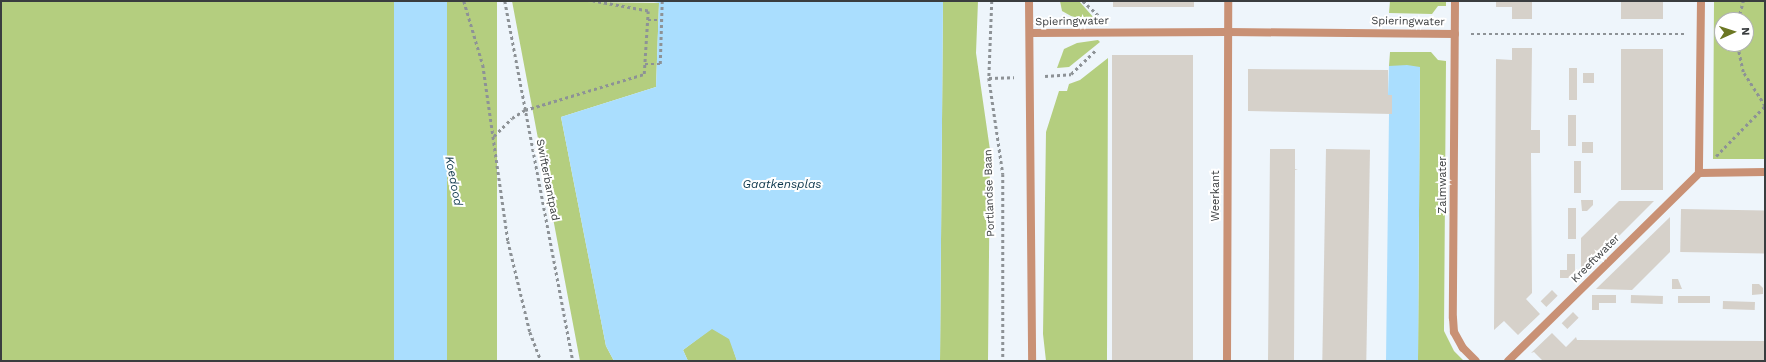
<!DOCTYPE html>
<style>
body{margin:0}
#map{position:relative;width:1766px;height:362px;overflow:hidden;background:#eef5fb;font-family:"Work Sans",sans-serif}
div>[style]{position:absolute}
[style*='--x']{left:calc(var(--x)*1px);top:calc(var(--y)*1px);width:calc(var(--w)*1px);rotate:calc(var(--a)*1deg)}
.green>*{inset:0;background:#b4ce7f;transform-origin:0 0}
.water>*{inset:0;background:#aadefe;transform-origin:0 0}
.building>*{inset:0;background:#d6d1ca;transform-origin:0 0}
.path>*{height:2.5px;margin-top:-1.25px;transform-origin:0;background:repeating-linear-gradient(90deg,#8d9296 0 3px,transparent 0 6px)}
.pedestrian>*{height:8px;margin:-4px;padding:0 4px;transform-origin:4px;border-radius:4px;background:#c99175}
.minor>*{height:8px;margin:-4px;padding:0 4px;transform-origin:4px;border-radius:4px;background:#c99175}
.tertiary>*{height:8px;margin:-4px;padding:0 4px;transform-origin:4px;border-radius:4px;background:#c99175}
span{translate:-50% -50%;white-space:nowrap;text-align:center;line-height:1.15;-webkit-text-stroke:4px #fff;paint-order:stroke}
.street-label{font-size:11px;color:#3a3d3f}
.water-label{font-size:12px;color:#0c364b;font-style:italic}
.frame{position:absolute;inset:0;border:2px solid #3a3d3f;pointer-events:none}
.north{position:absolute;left:1714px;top:12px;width:40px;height:40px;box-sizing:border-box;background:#fff;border:1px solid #b0b1b2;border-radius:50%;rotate:87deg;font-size:11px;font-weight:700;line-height:16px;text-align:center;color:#3a3d3f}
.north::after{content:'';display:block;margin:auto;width:14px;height:18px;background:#6c7723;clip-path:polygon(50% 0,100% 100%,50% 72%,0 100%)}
</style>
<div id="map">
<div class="green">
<div style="clip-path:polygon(1px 1px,394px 1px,462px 361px,1px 361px)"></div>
<div style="left:447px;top:1px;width:50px;height:367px"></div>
<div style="clip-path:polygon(512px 1px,659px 3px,656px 87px,561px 117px,606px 346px,614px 361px,580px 361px)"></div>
<div style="clip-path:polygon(943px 1px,978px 1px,976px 53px,990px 150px,988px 361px,940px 361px)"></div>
<div style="clip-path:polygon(1060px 1px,1079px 1px,1094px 18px,1086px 20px,1071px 16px,1062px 11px)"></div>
<div style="clip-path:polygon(1390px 1px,1446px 1px,1446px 6px,1438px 6px,1432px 14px,1389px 13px)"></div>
<div style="clip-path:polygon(evenodd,1714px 1px,1765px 1px,1765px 159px,1713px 159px,1714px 1px,1722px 20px,1746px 20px,1746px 44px,1722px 44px,1722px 20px)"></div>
<div style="clip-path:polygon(1098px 40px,1100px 42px,1069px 67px,1057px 68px,1064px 49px,1077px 43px)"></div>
<div style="clip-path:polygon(1390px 52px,1431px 52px,1438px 60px,1446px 61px,1444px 331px,1454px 351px,1464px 361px,1418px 361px,1420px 68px,1389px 66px)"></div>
<div style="clip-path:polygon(1108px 58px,1107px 361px,1046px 361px,1043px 334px,1046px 132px,1059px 91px,1067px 91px,1069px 84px,1080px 80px)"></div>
<div style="clip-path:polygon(712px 328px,730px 339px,737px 361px,688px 361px,683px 350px)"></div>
</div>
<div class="water">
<div style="left:394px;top:1px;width:53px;height:366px"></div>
<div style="clip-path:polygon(648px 1px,943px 1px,940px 361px,737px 361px,729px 339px,712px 329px,683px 350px,688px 361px,614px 361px,606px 346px,561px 117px,656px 87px,659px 3px)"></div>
<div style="clip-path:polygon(1407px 65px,1420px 67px,1418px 361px,1386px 361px,1389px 114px,1392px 114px,1388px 95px,1389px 66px)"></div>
</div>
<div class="building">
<div style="left:1113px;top:1px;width:81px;height:6px"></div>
<div style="clip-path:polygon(1496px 1px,1532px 1px,1532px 19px,1512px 19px,1512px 7px,1496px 7px)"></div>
<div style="left:1621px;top:1px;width:42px;height:18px"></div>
<div style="clip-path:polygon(1512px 48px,1532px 48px,1531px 130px,1540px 130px,1540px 153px,1531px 153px,1532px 293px,1526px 299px,1540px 314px,1518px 335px,1504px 321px,1494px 330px,1496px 59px,1512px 60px)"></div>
<div style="left:1621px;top:49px;width:42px;height:141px"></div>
<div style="left:1112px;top:55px;width:81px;height:306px"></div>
<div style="left:1569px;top:68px;width:8px;height:32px"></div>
<div style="clip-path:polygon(1248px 69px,1388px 70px,1388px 95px,1392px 95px,1392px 114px,1248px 111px)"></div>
<div style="left:1583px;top:73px;width:11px;height:10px"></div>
<div style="left:1568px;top:115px;width:8px;height:31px"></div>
<div style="left:1582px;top:142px;width:11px;height:11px"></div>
<div style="clip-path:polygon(1270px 149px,1295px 149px,1295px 169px,1298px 170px,1295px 170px,1294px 361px,1268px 361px)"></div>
<div style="left:1326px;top:149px;width:44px;height:212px;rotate:1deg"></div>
<div style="left:1574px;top:161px;width:7px;height:32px"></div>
<div style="clip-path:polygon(1581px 200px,1593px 200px,1593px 205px,1587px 211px,1582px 211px)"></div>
<div style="clip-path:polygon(1619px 201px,1654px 201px,1581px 274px,1581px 238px)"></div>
<div style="left:1568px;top:208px;width:8px;height:31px"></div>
<div style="left:1681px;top:209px;width:84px;height:43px;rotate:1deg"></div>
<div style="clip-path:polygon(1670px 217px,1670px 252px,1632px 290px,1596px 289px)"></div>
<div style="clip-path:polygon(1567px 254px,1575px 254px,1575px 278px,1560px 278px,1560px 270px,1567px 270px)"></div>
<div style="clip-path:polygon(1672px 279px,1678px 279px,1682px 289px,1672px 289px)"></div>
<div style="clip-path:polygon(1752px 284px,1759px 284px,1763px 288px,1763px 294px,1752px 295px)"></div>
<div style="left:1552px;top:290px;width:8px;height:16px;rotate:45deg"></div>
<div style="clip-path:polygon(1592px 295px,1616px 295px,1616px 303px,1599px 303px,1599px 310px,1592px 310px)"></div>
<div style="left:1631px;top:295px;width:32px;height:8px;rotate:2deg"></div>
<div style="left:1678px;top:296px;width:32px;height:7px"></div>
<div style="left:1723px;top:301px;width:32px;height:8px;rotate:2deg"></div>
<div style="left:1573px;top:312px;width:8px;height:16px;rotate:45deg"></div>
<div style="clip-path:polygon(1552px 333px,1566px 347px,1576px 337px,1577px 340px,1765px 341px,1765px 361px,1543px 361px,1534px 352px,1531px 353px)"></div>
</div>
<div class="path">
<div style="--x:464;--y:1;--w:67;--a:73.5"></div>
<div style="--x:483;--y:65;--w:178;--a:81.9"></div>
<div style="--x:508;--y:241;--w:94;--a:76.4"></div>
<div style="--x:530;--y:332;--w:31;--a:69"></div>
<div style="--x:505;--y:1;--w:366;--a:79.3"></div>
<div style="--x:992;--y:1;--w:77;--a:92.2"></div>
<div style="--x:989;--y:78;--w:97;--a:81.7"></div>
<div style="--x:1003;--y:174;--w:187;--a:90"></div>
<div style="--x:1083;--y:1;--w:22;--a:43"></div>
<div style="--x:648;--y:20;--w:14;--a:0"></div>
<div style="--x:1738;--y:20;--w:20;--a:-75"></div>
<div style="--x:1471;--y:34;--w:213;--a:0"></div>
<div style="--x:645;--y:64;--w:15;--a:0"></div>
<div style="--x:660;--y:64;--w:63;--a:-88.2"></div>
<div style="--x:1045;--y:76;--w:26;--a:-4"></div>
<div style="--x:1071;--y:74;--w:35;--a:-44"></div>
<div style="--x:989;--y:78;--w:25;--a:-2"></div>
<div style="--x:494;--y:136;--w:25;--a:-45"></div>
<div style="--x:512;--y:118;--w:15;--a:-32"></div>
<div style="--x:525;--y:110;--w:124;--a:-16.8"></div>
<div style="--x:644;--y:74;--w:63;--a:-86.4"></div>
<div style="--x:648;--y:11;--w:56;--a:-169.7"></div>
<div style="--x:1716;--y:156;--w:70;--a:-45.6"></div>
<div style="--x:1765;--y:106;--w:40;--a:-122.9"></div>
<div style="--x:1743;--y:72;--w:29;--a:-102"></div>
</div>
<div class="pedestrian">
<div style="--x:1508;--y:361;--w:268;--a:-44.5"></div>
</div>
<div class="minor">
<div style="--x:1455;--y:1;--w:317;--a:90.4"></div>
<div style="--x:1453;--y:318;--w:14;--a:86"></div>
<div style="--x:1454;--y:332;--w:18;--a:61"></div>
<div style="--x:1463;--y:348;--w:18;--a:45"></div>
<div style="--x:1701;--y:1;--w:172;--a:90.7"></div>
<div style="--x:1699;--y:173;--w:66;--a:-0.9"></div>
<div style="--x:1030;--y:33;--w:198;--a:-0.3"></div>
<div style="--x:1228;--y:32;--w:227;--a:0.5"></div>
<div style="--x:1227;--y:361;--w:360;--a:-89.8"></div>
</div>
<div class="tertiary">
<div style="--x:1029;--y:1;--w:360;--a:89.5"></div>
</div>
<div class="street-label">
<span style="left:1072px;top:22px;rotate:-1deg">Spieringwater</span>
<span style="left:1408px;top:22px;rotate:1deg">Spieringwater</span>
<span style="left:547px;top:180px;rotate:79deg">Swifterbantpad</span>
<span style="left:1443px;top:185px;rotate:-90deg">Zalmwater</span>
<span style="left:990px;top:193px;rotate:-92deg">Portlandse Baan</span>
<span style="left:1216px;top:196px;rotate:-90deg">Weerkant</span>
<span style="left:1596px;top:259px;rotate:-45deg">Kreeftwater</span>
</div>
<div class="water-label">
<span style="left:453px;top:181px;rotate:79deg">Koedood</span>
<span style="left:782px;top:185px">Gaatkensplas</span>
</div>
<div class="frame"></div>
<div class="north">N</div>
</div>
